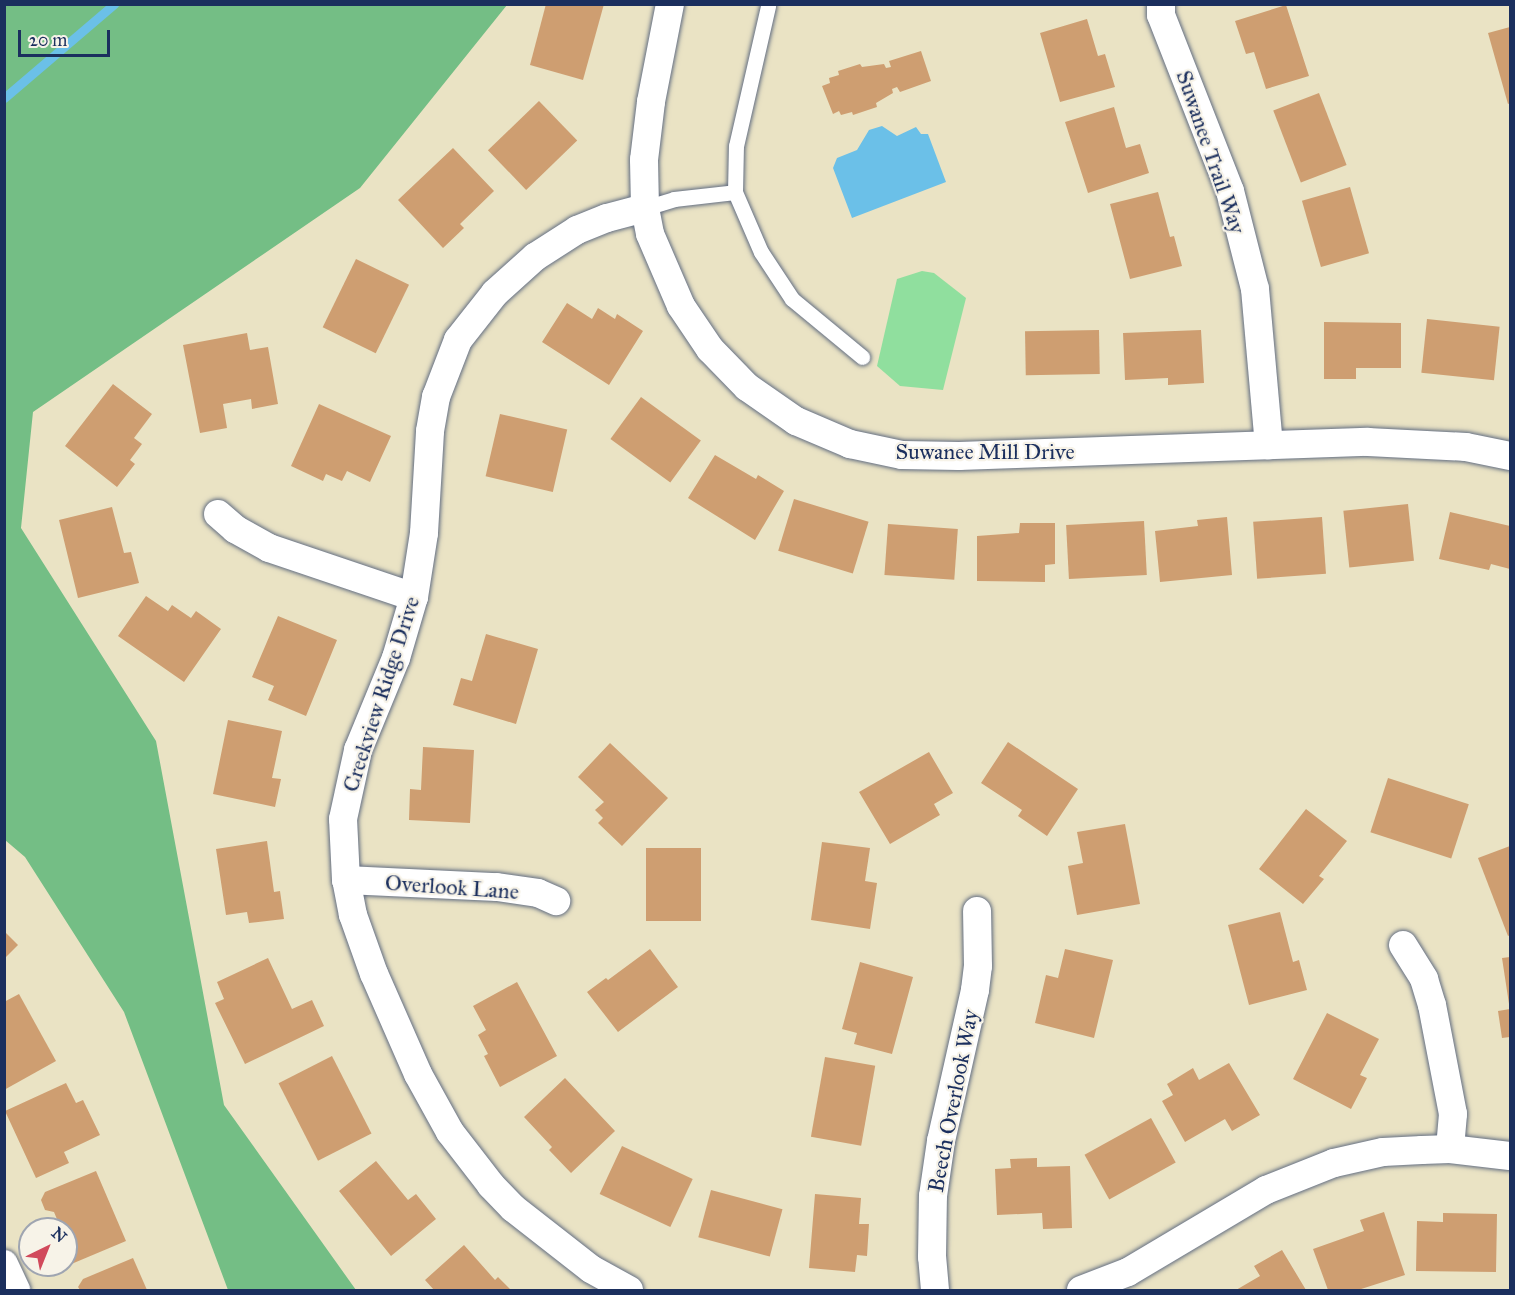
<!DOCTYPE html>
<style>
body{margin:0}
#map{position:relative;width:1515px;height:1295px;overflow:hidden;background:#eae3c4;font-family:"IM FELL Great Primer",serif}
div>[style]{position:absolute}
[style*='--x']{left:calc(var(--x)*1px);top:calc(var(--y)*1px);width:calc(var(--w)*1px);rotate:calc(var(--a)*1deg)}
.green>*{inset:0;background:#90df9e}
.forest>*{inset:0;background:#74be85}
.water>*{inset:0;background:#6bc0e8}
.stream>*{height:9px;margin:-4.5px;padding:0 4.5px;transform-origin:4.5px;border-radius:4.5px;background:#6bc0e8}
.building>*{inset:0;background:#ce9e71;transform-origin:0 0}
.roads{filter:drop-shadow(0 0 2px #636e82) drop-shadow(0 0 2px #636e82)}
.lane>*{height:15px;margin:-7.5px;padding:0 7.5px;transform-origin:7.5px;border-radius:7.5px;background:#fff}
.street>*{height:28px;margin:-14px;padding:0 14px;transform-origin:14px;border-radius:14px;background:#fff}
span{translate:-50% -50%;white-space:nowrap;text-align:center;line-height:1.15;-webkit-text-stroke:4.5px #f7f3e8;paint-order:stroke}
.street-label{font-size:22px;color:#1b2f5e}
.frame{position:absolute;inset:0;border:6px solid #1b2f5e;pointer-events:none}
.north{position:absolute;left:18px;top:1217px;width:60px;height:60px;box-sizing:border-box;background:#f7f3e8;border:2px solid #9fa5b1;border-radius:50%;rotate:43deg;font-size:16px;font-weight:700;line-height:24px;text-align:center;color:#1b2f5e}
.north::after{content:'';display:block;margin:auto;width:21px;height:27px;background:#d1495b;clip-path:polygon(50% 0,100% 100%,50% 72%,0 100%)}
.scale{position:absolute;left:18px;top:30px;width:92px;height:27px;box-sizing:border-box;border:3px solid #1b2f5e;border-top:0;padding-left:8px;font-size:18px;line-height:21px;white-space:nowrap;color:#1b2f5e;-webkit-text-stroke:4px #f7f3e8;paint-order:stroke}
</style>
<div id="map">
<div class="green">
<div style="clip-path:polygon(922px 271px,934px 273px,966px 298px,943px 390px,900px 386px,877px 366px,897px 279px)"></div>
</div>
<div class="forest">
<div style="clip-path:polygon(4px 5px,507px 5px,360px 188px,33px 412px,21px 528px,156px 741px,224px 1105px,356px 1290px,228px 1290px,124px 1012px,25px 857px,5px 840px)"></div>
</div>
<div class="water">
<div style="clip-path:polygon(882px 126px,897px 136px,916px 127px,921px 134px,928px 134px,946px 182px,852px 218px,833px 168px,837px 158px,857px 150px,869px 130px)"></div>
</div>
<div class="stream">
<div style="--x:4;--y:98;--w:145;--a:-40.5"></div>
</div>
<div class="building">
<div style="clip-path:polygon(546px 4px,604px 4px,583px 80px,530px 65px)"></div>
<div style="clip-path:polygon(1286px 5px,1309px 76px,1266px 89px,1254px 52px,1246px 54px,1235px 21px)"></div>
<div style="clip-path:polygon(1087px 19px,1098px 56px,1105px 54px,1115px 87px,1060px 102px,1040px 33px)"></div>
<div style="clip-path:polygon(1510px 27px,1510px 103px,1508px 104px,1488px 33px)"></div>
<div style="clip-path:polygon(921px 51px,931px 81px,900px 92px,897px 87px,892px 89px,893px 93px,876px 103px,877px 107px,853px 115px,852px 112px,841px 115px,839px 111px,833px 114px,822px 86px,830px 83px,829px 78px,839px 75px,838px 71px,860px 64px,862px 67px,884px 64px,886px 68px,891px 67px,889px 61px)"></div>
<div style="left:1319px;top:93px;width:77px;height:49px;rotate:69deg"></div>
<div style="left:539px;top:101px;width:55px;height:71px;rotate:46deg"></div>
<div style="clip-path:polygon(1114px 107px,1126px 148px,1140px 144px,1149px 173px,1088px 193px,1065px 122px)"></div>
<div style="clip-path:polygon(453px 148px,494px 191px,460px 224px,464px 228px,443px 248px,398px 200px)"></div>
<div style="left:1350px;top:187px;width:69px;height:50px;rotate:74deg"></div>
<div style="clip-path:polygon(1158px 192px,1170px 237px,1174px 236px,1182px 266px,1130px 279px,1110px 204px)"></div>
<div style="left:356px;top:259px;width:59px;height:76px;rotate:26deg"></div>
<div style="clip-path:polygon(567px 303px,592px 319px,598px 308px,615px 319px,617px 314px,643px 331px,609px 385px,542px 342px)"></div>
<div style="left:1427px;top:319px;width:73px;height:54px;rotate:6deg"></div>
<div style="clip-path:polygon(1324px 322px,1401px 323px,1401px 368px,1356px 368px,1356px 379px,1324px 379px)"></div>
<div style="left:1099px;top:330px;width:44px;height:74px;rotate:89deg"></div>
<div style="clip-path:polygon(1201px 330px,1204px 383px,1168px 385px,1168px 378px,1125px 380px,1123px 333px)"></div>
<div style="clip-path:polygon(247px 333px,250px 350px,268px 347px,278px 404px,252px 409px,251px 399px,223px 404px,227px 428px,200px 433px,183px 345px)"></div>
<div style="clip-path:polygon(113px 384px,152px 414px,134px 438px,142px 444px,130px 460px,135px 464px,117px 487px,65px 446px)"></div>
<div style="left:641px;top:397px;width:74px;height:52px;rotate:36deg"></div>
<div style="clip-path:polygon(319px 404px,391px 436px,370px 482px,347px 471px,342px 481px,326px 474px,323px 481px,291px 466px)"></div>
<div style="left:500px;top:414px;width:69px;height:64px;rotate:13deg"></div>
<div style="clip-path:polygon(715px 455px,756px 479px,758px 475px,784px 491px,755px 540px,688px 498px)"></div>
<div style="left:794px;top:499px;width:78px;height:54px;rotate:17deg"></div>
<div style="left:1408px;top:504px;width:57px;height:65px;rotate:84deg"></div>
<div style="clip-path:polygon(112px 507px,124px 553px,131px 552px,139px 583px,78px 598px,59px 520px)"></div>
<div style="clip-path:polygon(1450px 512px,1510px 526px,1510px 569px,1491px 564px,1489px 570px,1439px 559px)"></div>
<div style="clip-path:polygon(1227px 517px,1232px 575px,1160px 582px,1155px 531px,1198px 526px,1197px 520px)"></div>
<div style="left:1322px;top:517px;width:57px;height:69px;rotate:86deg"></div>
<div style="left:1144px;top:521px;width:54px;height:78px;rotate:87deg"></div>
<div style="clip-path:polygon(1020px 523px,1055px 523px,1055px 564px,1045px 565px,1045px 582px,977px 581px,977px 536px,1019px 533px)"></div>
<div style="left:888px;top:524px;width:70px;height:51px;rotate:4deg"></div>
<div style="clip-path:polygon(146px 596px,168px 611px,172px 605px,191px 618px,196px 611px,221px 629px,184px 682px,118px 636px)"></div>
<div style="clip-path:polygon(278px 616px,337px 640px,306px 716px,268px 700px,274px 686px,252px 677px)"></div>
<div style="clip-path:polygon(486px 634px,538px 649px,516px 724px,453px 705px,461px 678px,472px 681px)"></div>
<div style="clip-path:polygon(228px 720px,282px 731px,272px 778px,281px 779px,275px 807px,213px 794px)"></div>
<div style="clip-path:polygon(1008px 742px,1078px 789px,1047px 836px,1018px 816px,1022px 810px,981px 783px)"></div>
<div style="clip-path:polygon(610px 743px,668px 798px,622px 846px,598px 823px,603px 818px,595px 810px,604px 802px,578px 777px)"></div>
<div style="clip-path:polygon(423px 747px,474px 750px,470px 823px,409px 820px,410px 789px,421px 790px)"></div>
<div style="clip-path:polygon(929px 752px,953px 793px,934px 804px,940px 815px,890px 844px,859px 792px)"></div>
<div style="left:1388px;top:778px;width:85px;height:57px;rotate:18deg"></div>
<div style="clip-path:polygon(1306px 809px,1347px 841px,1319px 876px,1324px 879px,1303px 904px,1259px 869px)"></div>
<div style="clip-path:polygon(1125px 824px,1140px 904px,1077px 915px,1068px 866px,1083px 863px,1077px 832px)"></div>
<div style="clip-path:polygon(267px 841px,274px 892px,280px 891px,284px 919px,249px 923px,247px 912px,226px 915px,216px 849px)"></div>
<div style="clip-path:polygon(822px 842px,870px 848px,865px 881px,877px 883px,870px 929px,811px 920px)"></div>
<div style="clip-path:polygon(1510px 846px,1510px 935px,1508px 936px,1478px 858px)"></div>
<div style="left:646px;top:848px;width:55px;height:73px"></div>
<div style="clip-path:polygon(1280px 912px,1293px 962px,1299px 960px,1307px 990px,1249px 1005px,1228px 925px)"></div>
<div style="clip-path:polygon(4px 931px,18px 945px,4px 959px)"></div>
<div style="clip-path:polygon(650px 949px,678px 987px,618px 1032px,587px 992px,606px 978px,608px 980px)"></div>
<div style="clip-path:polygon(1065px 949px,1113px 960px,1094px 1038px,1035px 1023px,1046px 975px,1058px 978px)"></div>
<div style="clip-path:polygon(1510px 957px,1510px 1004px,1509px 1004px,1502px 958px)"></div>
<div style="clip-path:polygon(268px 958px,292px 1009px,312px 1000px,324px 1026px,245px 1064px,215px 1003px,224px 999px,217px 982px)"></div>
<div style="clip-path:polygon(860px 962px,913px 977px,892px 1054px,854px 1044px,857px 1033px,842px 1029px)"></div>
<div style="clip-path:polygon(517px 982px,557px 1056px,500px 1087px,484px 1056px,488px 1054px,478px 1035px,486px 1030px,473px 1006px)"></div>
<div style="clip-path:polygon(19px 994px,56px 1061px,4px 1090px,4px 1002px)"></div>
<div style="clip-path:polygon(1510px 1009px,1510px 1037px,1502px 1038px,1498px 1011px)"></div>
<div style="clip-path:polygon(1327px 1013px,1379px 1039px,1360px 1075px,1367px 1078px,1351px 1109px,1293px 1079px)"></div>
<div style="left:332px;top:1056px;width:87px;height:60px;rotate:63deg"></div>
<div style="left:825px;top:1057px;width:51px;height:81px;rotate:10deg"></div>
<div style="clip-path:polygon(1229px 1063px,1260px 1115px,1232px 1131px,1225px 1119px,1185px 1142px,1162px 1101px,1173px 1095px,1167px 1084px,1193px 1068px,1199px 1080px)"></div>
<div style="clip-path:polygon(565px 1078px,615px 1131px,571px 1173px,549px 1150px,552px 1147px,524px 1117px)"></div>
<div style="clip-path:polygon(66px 1083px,76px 1103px,83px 1100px,100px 1135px,64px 1152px,69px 1163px,36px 1178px,5px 1111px)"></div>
<div style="left:1151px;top:1118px;width:51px;height:76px;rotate:61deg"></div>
<div style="left:622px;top:1146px;width:78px;height:53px;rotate:25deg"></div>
<div style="clip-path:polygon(1037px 1158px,1037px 1167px,1070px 1166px,1072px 1228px,1043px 1229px,1042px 1213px,997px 1215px,995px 1169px,1011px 1168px,1010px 1159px)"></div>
<div style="clip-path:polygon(376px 1161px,408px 1200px,416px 1194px,436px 1219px,391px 1256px,339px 1191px)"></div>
<div style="clip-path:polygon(96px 1171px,126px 1241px,69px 1265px,66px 1257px,66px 1229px,61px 1229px,54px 1212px,45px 1210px,41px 1200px,45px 1192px)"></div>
<div style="left:711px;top:1190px;width:74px;height:49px;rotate:15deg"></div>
<div style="clip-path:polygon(815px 1194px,861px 1198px,859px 1224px,869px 1224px,867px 1256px,857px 1255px,855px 1272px,809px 1268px)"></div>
<div style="clip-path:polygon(1384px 1212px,1405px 1275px,1358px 1290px,1328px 1290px,1313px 1249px,1364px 1231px,1360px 1220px)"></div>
<div style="clip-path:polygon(1443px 1213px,1497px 1214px,1496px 1272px,1416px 1271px,1417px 1221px,1443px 1222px)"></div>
<div style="clip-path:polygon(464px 1245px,495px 1280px,498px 1277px,511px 1290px,434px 1290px,425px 1280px)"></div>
<div style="clip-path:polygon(1282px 1250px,1306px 1290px,1236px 1290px,1260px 1276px,1254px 1266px)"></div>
<div style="clip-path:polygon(133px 1258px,147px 1290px,80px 1290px,78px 1287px,83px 1279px)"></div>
</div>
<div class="roads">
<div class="lane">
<div style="--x:735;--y:192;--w:46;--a:-88.8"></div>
<div style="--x:736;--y:146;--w:144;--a:-77.1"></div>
<div style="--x:645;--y:208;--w:30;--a:-17"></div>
<div style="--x:674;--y:199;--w:61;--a:-6.5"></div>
<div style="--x:735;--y:192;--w:65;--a:66.6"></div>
<div style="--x:761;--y:252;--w:56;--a:56.6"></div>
<div style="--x:792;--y:299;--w:91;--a:39.6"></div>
</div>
<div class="street">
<div style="--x:670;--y:4;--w:100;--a:101"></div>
<div style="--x:651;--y:102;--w:58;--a:96.9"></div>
<div style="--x:644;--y:160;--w:48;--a:88.8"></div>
<div style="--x:645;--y:208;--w:26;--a:79"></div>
<div style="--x:650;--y:234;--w:78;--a:66.7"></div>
<div style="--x:681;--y:306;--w:52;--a:56"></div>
<div style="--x:710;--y:349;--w:53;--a:45.8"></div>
<div style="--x:747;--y:387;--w:60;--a:34.8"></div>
<div style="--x:796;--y:421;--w:59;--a:23.1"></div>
<div style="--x:850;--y:444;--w:53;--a:11.9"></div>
<div style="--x:902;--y:455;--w:57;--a:1"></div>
<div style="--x:959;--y:456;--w:409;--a:-2"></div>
<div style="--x:1368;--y:442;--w:98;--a:2.9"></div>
<div style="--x:1466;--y:447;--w:45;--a:11.6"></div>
<div style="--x:1161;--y:4;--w:11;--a:90"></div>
<div style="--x:1161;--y:15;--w:189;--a:68.6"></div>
<div style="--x:1230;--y:191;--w:101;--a:75.7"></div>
<div style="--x:1255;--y:289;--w:157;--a:84.9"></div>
<div style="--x:218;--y:514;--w:23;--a:41"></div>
<div style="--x:235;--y:529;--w:39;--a:29"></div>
<div style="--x:269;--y:548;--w:153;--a:18.7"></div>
<div style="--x:346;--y:880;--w:151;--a:2.7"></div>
<div style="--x:497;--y:887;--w:41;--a:8.3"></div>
<div style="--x:538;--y:893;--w:20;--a:24"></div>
<div style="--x:1403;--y:945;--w:40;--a:58"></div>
<div style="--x:1424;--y:979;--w:27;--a:73"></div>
<div style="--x:1432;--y:1005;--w:111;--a:79.1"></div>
<div style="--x:1453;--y:1114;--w:35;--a:95"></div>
<div style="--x:4;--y:1264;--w:29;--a:65"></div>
<div style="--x:629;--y:1290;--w:43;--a:-151.1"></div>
<div style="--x:591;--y:1269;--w:99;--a:-142"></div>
<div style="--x:513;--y:1208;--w:32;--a:-134"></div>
<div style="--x:491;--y:1185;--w:67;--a:-127.7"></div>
<div style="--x:450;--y:1132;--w:66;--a:-118.9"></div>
<div style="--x:418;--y:1074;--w:109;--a:-113.7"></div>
<div style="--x:374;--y:974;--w:63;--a:-109.6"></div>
<div style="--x:353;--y:915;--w:36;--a:-101"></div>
<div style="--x:346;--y:880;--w:61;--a:-92.8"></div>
<div style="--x:343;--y:819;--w:71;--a:-77.7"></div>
<div style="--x:358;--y:750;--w:100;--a:-67.6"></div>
<div style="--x:396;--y:658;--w:64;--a:-73.6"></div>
<div style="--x:414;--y:597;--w:65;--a:-81.1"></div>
<div style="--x:424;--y:533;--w:102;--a:-86.6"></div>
<div style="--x:430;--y:431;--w:35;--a:-80"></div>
<div style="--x:436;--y:397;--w:61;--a:-68.9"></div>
<div style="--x:458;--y:340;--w:60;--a:-51.8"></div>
<div style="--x:495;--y:293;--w:54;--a:-42"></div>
<div style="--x:535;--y:257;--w:50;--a:-32.7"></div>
<div style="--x:577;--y:230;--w:32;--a:-22"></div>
<div style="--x:607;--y:218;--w:39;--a:-15"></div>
<div style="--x:935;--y:1290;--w:33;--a:-95"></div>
<div style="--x:932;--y:1257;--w:61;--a:-89.1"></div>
<div style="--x:933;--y:1196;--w:56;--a:-81.7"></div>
<div style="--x:941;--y:1141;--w:155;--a:-77.3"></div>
<div style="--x:975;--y:990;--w:24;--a:-83"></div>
<div style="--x:978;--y:966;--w:55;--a:-91"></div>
<div style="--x:1081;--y:1290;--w:50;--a:-21"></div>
<div style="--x:1128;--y:1272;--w:161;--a:-30.7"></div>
<div style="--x:1266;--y:1190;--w:73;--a:-21.7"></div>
<div style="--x:1334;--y:1163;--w:50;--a:-12.7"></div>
<div style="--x:1383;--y:1152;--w:39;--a:-3"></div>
<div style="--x:1422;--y:1150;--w:28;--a:-2"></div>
<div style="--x:1450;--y:1149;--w:60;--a:6.7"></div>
</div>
</div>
<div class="street-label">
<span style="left:1211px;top:152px;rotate:71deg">Suwanee Trail Way</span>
<span style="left:985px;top:452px">Suwanee Mill Drive</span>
<span style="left:381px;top:694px;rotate:-72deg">Creekview Ridge Drive</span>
<span style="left:452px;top:887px;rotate:4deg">Overlook Lane</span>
<span style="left:953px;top:1101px;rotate:-79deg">Beech Overlook Way</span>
</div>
<div class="frame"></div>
<div class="north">N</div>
<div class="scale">20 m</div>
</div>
